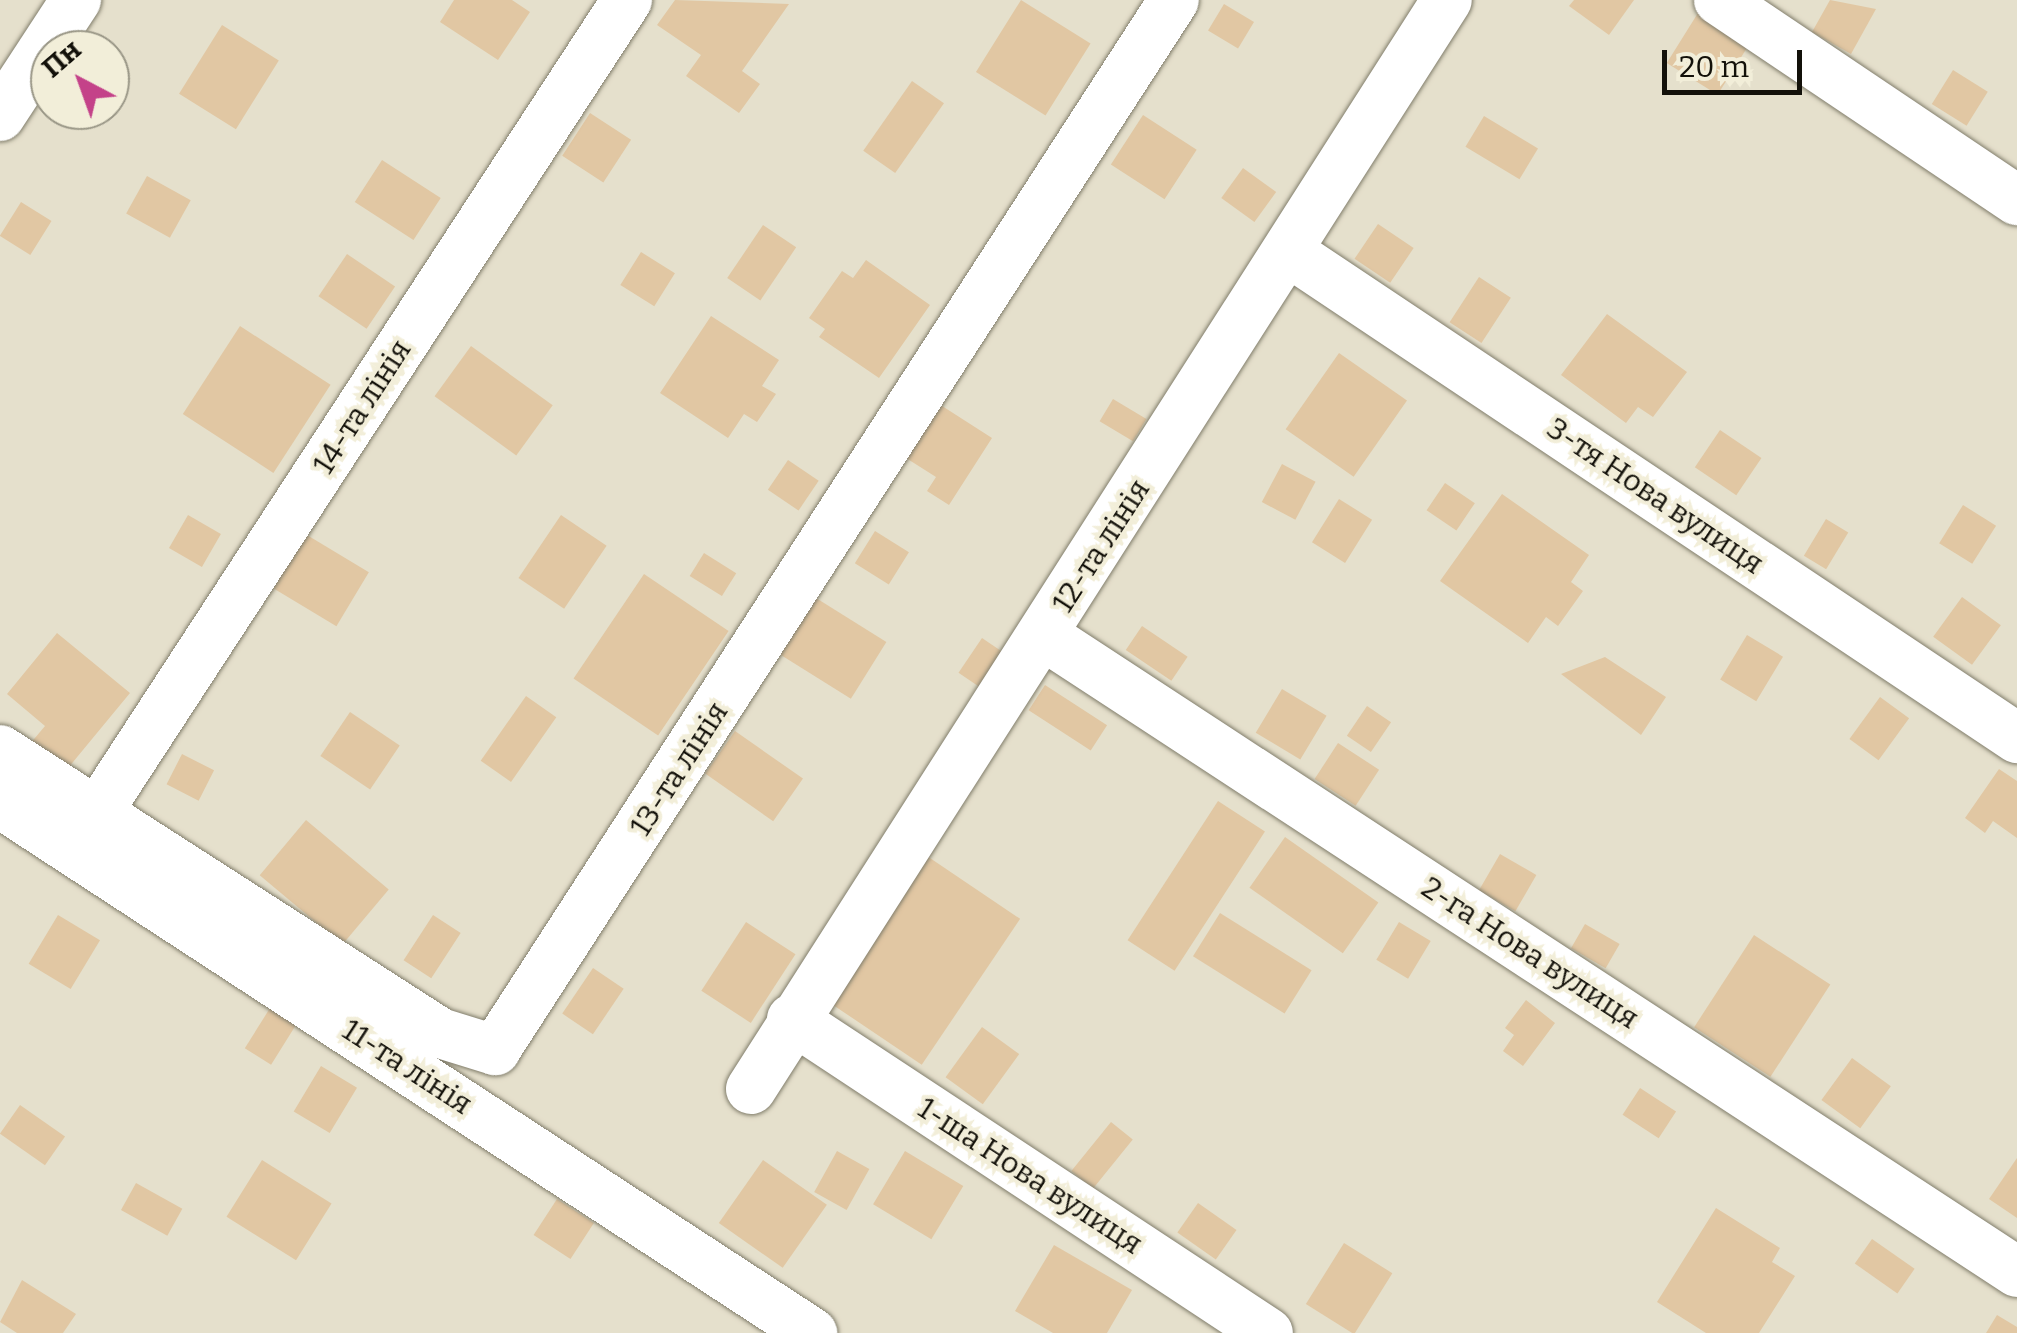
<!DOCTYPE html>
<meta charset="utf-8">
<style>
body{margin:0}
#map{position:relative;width:2017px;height:1333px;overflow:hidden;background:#e5e0cc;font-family:Bitter,serif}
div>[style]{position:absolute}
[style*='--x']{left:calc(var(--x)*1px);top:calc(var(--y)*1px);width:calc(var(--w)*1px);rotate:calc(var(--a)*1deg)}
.building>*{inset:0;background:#e1c7a3;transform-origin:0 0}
.roads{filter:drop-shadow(0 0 2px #817d6b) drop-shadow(0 0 2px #817d6b)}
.street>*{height:50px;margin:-25px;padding:0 25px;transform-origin:25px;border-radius:25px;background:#fff}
span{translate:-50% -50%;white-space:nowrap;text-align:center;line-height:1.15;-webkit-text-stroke:8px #f2eed9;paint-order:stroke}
.street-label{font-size:30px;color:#13110a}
.north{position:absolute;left:30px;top:30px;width:100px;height:100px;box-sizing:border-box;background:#f2eed9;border:2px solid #999686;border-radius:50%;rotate:319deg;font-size:28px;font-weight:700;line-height:40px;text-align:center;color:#13110a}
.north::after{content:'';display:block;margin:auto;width:35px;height:45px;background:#c44289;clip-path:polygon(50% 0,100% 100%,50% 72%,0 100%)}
.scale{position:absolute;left:1662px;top:50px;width:140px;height:45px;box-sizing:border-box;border:5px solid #13110a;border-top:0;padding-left:12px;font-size:30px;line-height:35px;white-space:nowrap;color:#13110a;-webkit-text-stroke:8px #f2eed9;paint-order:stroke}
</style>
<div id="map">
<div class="building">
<div style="clip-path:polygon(454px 0,512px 0,530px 12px,498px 60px,440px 22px)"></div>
<div style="clip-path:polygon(675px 0,789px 4px,742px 71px,760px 84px,739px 113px,686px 76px,701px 55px,657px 25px)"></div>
<div style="left:1021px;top:0;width:82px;height:85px;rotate:32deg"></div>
<div style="clip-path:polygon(1574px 0,1634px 0,1609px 35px,1569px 6px)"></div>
<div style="clip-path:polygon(1830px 0,1876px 9px,1851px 54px,1812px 32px)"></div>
<div style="left:1224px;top:4px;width:35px;height:31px;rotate:31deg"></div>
<div style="left:1698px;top:13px;width:60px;height:59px;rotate:32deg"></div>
<div style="left:222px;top:25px;width:67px;height:81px;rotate:32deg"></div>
<div style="left:1953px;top:70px;width:41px;height:40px;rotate:32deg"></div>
<div style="left:912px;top:81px;width:39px;height:85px;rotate:35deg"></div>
<div style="left:590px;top:113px;width:49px;height:51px;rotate:33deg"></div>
<div style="left:1143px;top:115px;width:64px;height:59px;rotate:33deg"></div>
<div style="left:1484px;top:116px;width:63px;height:36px;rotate:31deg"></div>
<div style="left:382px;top:160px;width:70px;height:50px;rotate:33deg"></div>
<div style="left:1243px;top:168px;width:41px;height:37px;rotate:36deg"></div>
<div style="left:147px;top:176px;width:50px;height:43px;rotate:29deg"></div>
<div style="left:21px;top:202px;width:36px;height:40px;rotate:32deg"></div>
<div style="left:1378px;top:224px;width:43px;height:42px;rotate:34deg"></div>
<div style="left:763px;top:225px;width:40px;height:64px;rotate:34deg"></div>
<div style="left:641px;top:252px;width:40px;height:39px;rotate:32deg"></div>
<div style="left:347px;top:254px;width:58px;height:51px;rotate:34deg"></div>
<div style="clip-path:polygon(866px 260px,930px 305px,879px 378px,819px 337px,825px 329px,809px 318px,842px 271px,853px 278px)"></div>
<div style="left:1479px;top:277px;width:38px;height:54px;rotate:33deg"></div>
<div style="clip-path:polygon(1607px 314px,1687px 372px,1653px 417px,1638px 407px,1626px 423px,1561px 375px)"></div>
<div style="clip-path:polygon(711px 316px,779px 360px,762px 386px,776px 394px,757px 422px,744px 414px,728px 438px,660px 393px)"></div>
<div style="left:240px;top:326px;width:108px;height:105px;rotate:33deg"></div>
<div style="left:471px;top:346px;width:101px;height:62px;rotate:36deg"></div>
<div style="left:1339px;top:353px;width:83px;height:93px;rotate:35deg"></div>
<div style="left:1113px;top:399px;width:39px;height:26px;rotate:31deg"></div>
<div style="clip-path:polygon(939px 404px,992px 438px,949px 505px,927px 491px,936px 477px,906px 458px)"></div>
<div style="left:1720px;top:430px;width:50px;height:45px;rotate:34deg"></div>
<div style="left:788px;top:460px;width:37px;height:36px;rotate:34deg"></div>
<div style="left:1282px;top:464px;width:38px;height:43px;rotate:28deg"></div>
<div style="left:1445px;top:483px;width:36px;height:33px;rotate:34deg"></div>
<div style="clip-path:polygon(1502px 494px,1589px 555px,1571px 582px,1583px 591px,1558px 626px,1546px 617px,1528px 643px,1440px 581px)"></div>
<div style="left:1339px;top:499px;width:39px;height:51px;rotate:32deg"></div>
<div style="left:1963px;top:505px;width:39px;height:45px;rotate:32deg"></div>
<div style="left:188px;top:515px;width:38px;height:38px;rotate:30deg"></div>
<div style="left:561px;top:515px;width:55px;height:76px;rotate:34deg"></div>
<div style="left:1826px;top:519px;width:26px;height:43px;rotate:31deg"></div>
<div style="left:875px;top:531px;width:40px;height:38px;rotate:32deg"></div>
<div style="left:302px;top:532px;width:78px;height:63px;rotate:31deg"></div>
<div style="left:704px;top:553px;width:38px;height:27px;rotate:32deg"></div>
<div style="left:644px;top:574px;width:102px;height:126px;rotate:34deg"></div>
<div style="left:1962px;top:597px;width:48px;height:49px;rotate:36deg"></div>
<div style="left:816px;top:598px;width:83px;height:67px;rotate:32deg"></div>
<div style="left:1142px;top:626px;width:55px;height:29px;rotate:34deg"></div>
<div style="clip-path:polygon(57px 633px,130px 693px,59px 779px,24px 751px,45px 726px,7px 694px)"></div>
<div style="left:1747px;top:635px;width:42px;height:52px;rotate:31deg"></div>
<div style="left:982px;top:638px;width:36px;height:42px;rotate:34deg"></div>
<div style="clip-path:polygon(1605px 657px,1666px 697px,1641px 735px,1561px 674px)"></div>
<div style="left:1045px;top:685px;width:74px;height:30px;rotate:33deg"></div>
<div style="left:1282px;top:689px;width:52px;height:51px;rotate:31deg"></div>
<div style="left:526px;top:696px;width:37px;height:79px;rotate:35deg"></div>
<div style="left:1880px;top:697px;width:36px;height:52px;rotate:36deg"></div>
<div style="left:1367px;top:706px;width:29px;height:36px;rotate:34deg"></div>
<div style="left:350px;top:712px;width:60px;height:53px;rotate:34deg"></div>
<div style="left:735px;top:731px;width:83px;height:52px;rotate:35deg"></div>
<div style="left:1338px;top:743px;width:49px;height:43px;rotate:33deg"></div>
<div style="left:182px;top:754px;width:36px;height:34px;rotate:27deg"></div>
<div style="clip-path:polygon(1999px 769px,2017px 781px,2017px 838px,1993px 821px,1985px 833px,1965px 818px)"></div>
<div style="left:1218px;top:801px;width:56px;height:166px;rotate:33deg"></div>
<div style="left:306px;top:820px;width:108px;height:72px;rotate:40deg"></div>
<div style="left:1285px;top:837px;width:114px;height:62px;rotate:35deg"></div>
<div style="left:924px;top:854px;width:116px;height:176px;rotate:34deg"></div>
<div style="left:1500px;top:854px;width:42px;height:42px;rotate:30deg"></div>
<div style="left:1220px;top:913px;width:108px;height:51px;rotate:32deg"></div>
<div style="left:58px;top:915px;width:49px;height:57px;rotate:31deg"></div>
<div style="left:433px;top:915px;width:33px;height:54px;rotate:33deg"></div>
<div style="left:746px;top:922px;width:59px;height:82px;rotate:33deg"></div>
<div style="left:1399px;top:922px;width:37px;height:44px;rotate:31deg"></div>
<div style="left:1585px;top:924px;width:40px;height:28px;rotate:30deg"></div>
<div style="left:1754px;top:935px;width:91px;height:110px;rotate:33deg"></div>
<div style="left:593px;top:968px;width:37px;height:55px;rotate:34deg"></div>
<div style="left:275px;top:1000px;width:31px;height:57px;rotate:32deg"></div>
<div style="clip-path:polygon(1526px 1000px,1555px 1023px,1523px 1066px,1503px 1051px,1514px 1035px,1505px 1028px)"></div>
<div style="left:982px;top:1027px;width:46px;height:62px;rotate:36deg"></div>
<div style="left:1852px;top:1058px;width:48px;height:52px;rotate:36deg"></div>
<div style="left:321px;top:1066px;width:42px;height:53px;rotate:31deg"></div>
<div style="left:1640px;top:1088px;width:43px;height:32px;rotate:33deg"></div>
<div style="left:20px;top:1105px;width:55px;height:35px;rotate:35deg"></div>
<div style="left:1111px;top:1122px;width:28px;height:63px;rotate:39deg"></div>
<div style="left:837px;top:1151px;width:37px;height:47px;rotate:29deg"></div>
<div style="left:905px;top:1151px;width:68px;height:62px;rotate:31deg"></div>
<div style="clip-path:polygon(2017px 1158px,2017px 1218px,1989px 1199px)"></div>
<div style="left:262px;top:1160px;width:82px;height:67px;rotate:32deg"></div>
<div style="left:763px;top:1160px;width:78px;height:77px;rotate:35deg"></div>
<div style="left:136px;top:1183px;width:53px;height:31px;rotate:29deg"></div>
<div style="left:557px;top:1199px;width:44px;height:43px;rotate:33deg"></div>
<div style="left:1198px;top:1203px;width:47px;height:36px;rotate:35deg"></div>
<div style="clip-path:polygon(1716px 1208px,1780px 1248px,1772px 1262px,1795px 1276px,1759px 1333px,1706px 1333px,1657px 1302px)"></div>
<div style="left:1872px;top:1239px;width:52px;height:30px;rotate:35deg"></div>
<div style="left:1344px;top:1243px;width:57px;height:72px;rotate:32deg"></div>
<div style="clip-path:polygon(1054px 1245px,1132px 1290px,1107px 1333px,1053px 1333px,1015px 1311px)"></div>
<div style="clip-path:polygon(22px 1280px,76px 1314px,63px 1333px,17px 1333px,0 1322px)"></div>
<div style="clip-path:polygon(1997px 1315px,2017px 1327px,2017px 1333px,1986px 1333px)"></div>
</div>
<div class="roads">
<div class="street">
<div style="--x:1719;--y:0;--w:359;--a:33.9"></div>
<div style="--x:0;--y:116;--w:139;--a:-56.8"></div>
<div style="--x:1292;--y:254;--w:872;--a:33.73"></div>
<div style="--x:1043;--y:635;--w:1164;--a:33.18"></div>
<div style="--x:0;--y:750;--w:523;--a:32.75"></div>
<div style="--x:440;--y:1033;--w:58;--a:17.2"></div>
<div style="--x:495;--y:1050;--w:1250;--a:-57.11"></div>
<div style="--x:0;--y:803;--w:970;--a:33.13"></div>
<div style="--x:96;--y:814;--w:972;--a:-56.88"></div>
<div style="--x:792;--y:1019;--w:570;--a:33.41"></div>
<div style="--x:751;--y:1089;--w:1292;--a:-57.42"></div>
</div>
</div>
<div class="street-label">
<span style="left:362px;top:407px;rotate:-57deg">14-та лінія</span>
<span style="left:1655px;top:496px;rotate:34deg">3-тя Нова вулиця</span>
<span style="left:1101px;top:546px;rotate:-57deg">12-та лінія</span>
<span style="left:679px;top:769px;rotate:-57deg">13-та лінія</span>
<span style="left:1530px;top:953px;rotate:33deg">2-га Нова вулиця</span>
<span style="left:407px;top:1067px;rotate:33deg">11-та лінія</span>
<span style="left:1030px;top:1176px;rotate:33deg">1-ша Нова вулиця</span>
</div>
<div class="north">Пн</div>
<div class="scale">20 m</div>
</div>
